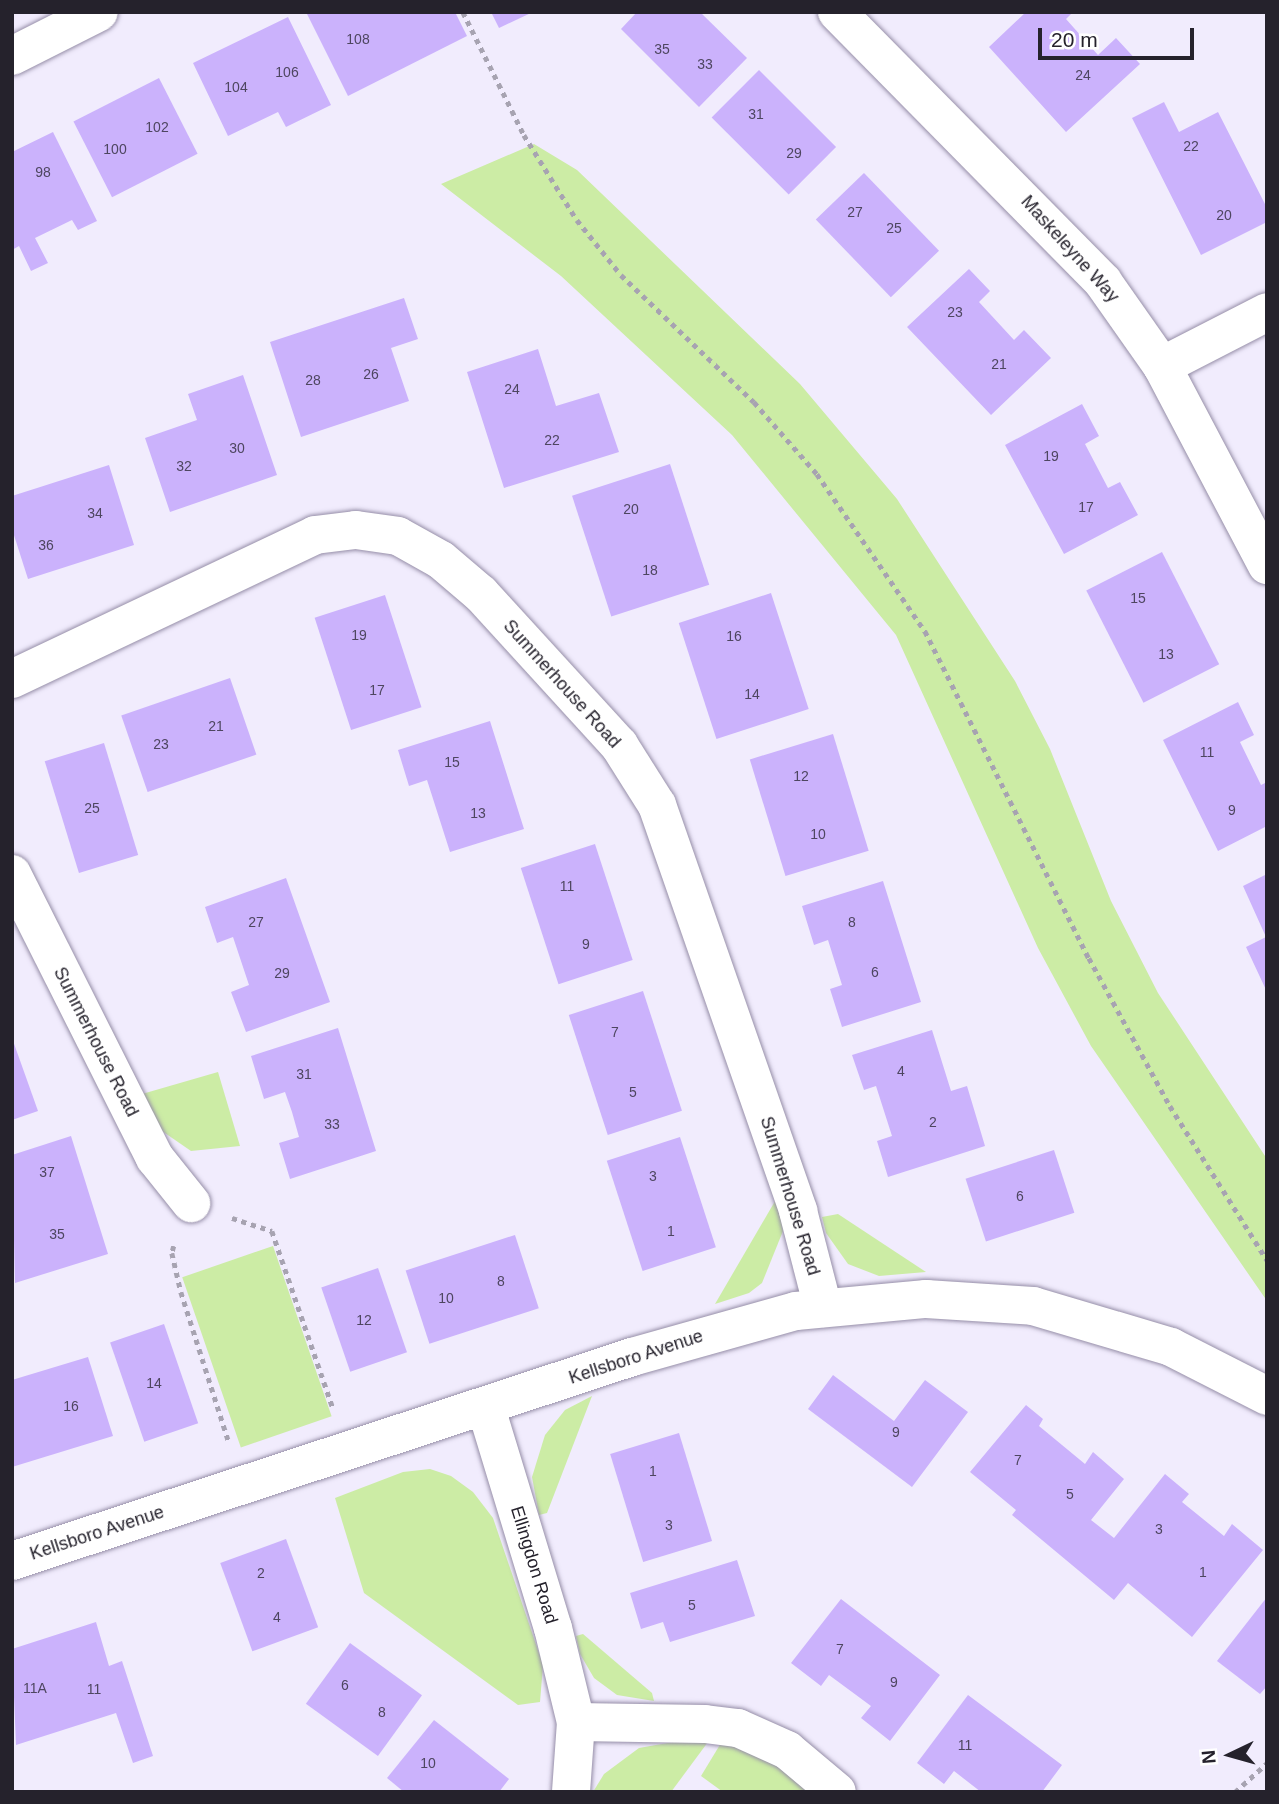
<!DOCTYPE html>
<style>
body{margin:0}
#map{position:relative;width:1279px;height:1804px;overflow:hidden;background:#f1ecfd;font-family:Arial,sans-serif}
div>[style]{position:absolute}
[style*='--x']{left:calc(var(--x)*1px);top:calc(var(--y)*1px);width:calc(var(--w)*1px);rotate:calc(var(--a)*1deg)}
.green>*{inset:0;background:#cceca5;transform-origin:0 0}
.building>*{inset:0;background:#cbb2fc;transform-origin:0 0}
.path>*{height:4.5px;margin-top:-2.25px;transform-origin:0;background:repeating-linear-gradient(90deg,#a7a3b1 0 5px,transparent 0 10px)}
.roads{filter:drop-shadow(0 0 2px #968ea8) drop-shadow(0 0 2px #968ea8)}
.minor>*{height:38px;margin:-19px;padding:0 19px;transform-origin:19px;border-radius:19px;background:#fff}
span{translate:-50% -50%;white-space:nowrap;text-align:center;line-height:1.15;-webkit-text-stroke:6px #fff;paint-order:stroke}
.number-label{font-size:14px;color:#4e4660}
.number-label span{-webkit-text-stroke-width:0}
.street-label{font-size:18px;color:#25222c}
.frame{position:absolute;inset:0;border:14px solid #25222c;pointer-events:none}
.north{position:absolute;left:1195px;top:1720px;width:70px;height:70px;-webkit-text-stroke:5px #fff;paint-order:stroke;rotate:265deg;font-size:19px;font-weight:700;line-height:28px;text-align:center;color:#25222c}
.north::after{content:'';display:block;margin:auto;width:24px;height:32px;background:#25222c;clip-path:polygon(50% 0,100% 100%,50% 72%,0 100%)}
.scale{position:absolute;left:1038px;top:28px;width:156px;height:32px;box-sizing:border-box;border:4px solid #25222c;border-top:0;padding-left:9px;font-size:21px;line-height:24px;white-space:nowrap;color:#25222c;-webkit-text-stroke:5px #fff;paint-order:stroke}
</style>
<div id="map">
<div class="green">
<div style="clip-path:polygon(534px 144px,577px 170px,800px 384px,897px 499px,1015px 681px,1050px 749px,1111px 901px,1158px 993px,1267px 1159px,1267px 1301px,1091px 1046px,1038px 948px,896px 635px,732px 435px,561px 276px,441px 184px)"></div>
<div style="clip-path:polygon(218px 1072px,240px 1146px,191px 1151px,162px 1131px,142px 1094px)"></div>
<div style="clip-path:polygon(778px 1196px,783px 1231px,762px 1283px,749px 1293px,715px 1304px)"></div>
<div style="clip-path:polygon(838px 1214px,926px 1272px,879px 1276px,848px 1264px,826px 1233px,822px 1217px)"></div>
<div style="left:273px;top:1246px;width:180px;height:96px;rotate:71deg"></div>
<div style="clip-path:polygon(592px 1396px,547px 1513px,539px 1515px,532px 1477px,545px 1435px,565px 1410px)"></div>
<div style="clip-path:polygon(430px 1469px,451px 1476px,473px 1492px,493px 1518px,543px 1665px,540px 1702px,518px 1705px,364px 1593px,335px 1498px,403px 1472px)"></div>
<div style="clip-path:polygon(583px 1634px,652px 1693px,654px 1701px,617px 1695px,594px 1678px,580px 1654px,576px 1636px)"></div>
<div style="clip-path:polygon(673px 1742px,708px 1742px,671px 1792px,593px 1792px,604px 1774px,639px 1748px)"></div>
<div style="clip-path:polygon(721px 1743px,742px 1748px,782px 1768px,810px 1792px,723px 1792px,701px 1776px)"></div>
</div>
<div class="building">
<div style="clip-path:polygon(306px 12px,455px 12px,467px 36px,348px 96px)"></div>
<div style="clip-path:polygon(491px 12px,533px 12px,499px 28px)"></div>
<div style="clip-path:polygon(637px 12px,700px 12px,747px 58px,699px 107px,621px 29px)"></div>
<div style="clip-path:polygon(1026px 12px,1073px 12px,1066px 19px,1098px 55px,1116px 38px,1140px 64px,1066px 132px,989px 47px)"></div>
<div style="clip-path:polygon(288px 17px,331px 105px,286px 127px,278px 112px,228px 136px,193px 63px)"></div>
<div style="left:759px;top:70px;width:109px;height:67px;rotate:45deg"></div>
<div style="left:159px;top:78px;width:85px;height:96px;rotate:63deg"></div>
<div style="clip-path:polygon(1164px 102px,1179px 132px,1218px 112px,1267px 208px,1267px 222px,1201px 255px,1132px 118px)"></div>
<div style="clip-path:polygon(53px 132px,97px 221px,78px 230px,72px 220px,35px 238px,48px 263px,31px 271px,19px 246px,12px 250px,12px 152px)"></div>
<div style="left:864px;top:173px;width:108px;height:67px;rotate:46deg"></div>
<div style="clip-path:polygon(969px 269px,990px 291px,979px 302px,1014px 340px,1024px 330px,1051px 358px,991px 415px,907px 327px)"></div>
<div style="clip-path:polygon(404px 298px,418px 339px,391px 348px,409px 401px,301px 437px,270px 342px)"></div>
<div style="clip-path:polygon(538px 349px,556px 406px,599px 393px,619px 452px,504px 488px,467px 372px)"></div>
<div style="clip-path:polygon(243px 375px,277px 475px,170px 512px,145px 438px,197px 420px,188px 394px)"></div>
<div style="clip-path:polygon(1082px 404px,1099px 436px,1085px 444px,1108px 488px,1120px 482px,1138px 515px,1064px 554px,1005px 445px)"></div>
<div style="left:670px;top:464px;width:127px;height:103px;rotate:72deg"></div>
<div style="clip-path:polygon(109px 465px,134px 545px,28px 579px,12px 529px,12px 496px)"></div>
<div style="left:1162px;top:552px;width:126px;height:85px;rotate:63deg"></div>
<div style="left:771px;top:593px;width:122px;height:97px;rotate:72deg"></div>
<div style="left:385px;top:595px;width:118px;height:74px;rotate:72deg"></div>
<div style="left:230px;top:678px;width:81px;height:115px;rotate:71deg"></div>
<div style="clip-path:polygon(1238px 702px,1254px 735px,1240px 742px,1261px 785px,1267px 782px,1267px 826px,1218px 851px,1163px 740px)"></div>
<div style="clip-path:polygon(490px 721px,524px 829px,450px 852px,427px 780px,409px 786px,398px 750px)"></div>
<div style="left:833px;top:734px;width:122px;height:87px;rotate:73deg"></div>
<div style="left:104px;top:743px;width:117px;height:62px;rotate:73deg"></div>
<div style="left:595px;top:844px;width:122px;height:78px;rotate:72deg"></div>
<div style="clip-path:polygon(1267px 874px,1267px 992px,1246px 947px,1266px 937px,1243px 886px)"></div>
<div style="clip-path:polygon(286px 878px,330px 1002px,246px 1032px,231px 992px,249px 985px,233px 937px,217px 943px,205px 907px)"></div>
<div style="clip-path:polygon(883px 881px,921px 1002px,842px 1027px,830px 989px,842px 985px,828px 940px,814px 945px,802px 906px)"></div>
<div style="left:643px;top:991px;width:126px;height:78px;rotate:72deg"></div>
<div style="clip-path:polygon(338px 1028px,376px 1151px,290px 1179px,279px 1143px,299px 1137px,292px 1112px,285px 1092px,264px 1099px,251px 1056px)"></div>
<div style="clip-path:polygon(932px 1030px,951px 1091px,967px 1086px,985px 1146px,888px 1177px,877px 1141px,892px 1136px,876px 1086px,864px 1090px,852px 1055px)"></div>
<div style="clip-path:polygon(12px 1038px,38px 1111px,12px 1120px)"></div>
<div style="clip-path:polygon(71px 1136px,108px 1254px,15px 1283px,12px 1155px)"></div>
<div style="left:680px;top:1137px;width:116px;height:77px;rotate:72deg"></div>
<div style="left:1054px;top:1150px;width:66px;height:93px;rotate:72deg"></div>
<div style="left:515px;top:1235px;width:77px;height:115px;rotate:72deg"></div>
<div style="left:378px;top:1268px;width:89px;height:60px;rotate:71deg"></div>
<div style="left:164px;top:1324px;width:105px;height:57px;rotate:71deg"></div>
<div style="clip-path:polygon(88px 1357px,113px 1436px,12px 1467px,12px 1380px)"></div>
<div style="clip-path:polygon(833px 1375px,894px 1421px,925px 1380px,968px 1412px,912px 1487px,808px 1409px)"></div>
<div style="clip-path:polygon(1026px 1405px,1043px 1419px,1039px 1426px,1085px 1464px,1093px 1452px,1124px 1479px,1091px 1520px,1114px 1538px,1165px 1474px,1189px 1494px,1182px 1502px,1224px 1536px,1232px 1524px,1263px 1550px,1192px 1637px,1128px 1583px,1114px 1600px,1012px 1515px,1016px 1510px,970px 1472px)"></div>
<div style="left:679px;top:1433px;width:113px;height:72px;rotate:73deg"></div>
<div style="left:286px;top:1539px;width:94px;height:70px;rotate:70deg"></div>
<div style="clip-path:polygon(737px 1560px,755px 1616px,670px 1642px,663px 1622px,641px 1629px,630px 1593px)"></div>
<div style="clip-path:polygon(1267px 1597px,1267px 1686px,1260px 1694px,1217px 1661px)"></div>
<div style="clip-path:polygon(841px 1599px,940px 1675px,890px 1741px,861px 1718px,871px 1706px,829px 1675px,821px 1686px,791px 1663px)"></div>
<div style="clip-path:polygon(96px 1622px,109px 1666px,122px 1661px,153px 1756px,133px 1763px,116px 1713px,16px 1745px,12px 1649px)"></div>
<div style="left:350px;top:1643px;width:89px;height:75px;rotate:36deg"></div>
<div style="clip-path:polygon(968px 1695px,1062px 1765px,1042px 1792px,981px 1792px,954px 1771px,944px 1784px,917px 1763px)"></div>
<div style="clip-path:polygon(434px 1720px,509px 1779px,499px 1792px,404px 1792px,387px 1778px)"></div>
</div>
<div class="path">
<div style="--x:463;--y:12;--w:137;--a:63.6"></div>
<div style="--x:524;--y:135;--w:100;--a:58.1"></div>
<div style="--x:577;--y:220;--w:70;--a:51.3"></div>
<div style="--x:621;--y:275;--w:184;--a:43.7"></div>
<div style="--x:754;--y:402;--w:96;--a:48.8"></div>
<div style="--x:817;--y:474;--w:191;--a:55.5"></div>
<div style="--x:925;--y:631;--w:366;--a:63.4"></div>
<div style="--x:1089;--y:958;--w:169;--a:61.3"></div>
<div style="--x:1170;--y:1106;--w:182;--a:57.8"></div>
<div style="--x:232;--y:1218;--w:42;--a:18"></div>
<div style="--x:272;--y:1231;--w:187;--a:71"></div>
<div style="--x:174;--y:1246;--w:7;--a:106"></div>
<div style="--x:172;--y:1253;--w:40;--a:77"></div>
<div style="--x:181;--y:1292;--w:157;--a:72.3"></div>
<div style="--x:1235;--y:1792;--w:43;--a:-42.2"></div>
</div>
<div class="roads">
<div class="minor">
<div style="--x:837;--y:12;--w:379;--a:45.4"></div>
<div style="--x:1103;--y:282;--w:103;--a:54.9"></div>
<div style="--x:1162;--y:366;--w:225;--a:62.2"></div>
<div style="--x:12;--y:56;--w:97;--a:-26.8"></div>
<div style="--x:1162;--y:366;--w:118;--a:-27.2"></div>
<div style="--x:12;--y:679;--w:335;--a:-25.4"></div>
<div style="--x:315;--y:535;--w:41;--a:-7"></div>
<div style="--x:356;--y:530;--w:42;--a:8.1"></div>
<div style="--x:398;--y:536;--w:49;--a:29.2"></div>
<div style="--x:441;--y:560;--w:52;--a:40.4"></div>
<div style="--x:481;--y:594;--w:205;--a:47.6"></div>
<div style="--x:619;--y:745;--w:71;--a:57.7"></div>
<div style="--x:657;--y:805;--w:430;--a:70.8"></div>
<div style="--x:798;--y:1211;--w:100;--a:75.5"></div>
<div style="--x:12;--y:874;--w:318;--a:63.3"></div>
<div style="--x:155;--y:1158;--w:58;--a:51.3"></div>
<div style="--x:486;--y:1408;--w:230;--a:73.1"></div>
<div style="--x:553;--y:1628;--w:97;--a:76.3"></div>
<div style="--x:576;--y:1722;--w:70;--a:94.1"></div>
<div style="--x:12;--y:1561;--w:653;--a:-18.21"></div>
<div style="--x:632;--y:1357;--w:170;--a:-15.7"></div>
<div style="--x:796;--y:1311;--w:131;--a:-5.3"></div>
<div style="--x:926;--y:1299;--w:107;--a:3.7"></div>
<div style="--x:1033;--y:1306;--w:144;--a:16.5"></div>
<div style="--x:1171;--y:1347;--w:108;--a:27"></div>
<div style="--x:576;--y:1722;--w:129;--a:0.9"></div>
<div style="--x:705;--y:1724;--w:33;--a:7"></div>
<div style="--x:738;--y:1728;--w:54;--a:24.2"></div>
<div style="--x:787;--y:1750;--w:65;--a:40"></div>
</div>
</div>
<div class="number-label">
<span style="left:358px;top:39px">108</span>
<span style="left:662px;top:49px">35</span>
<span style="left:705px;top:64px">33</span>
<span style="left:287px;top:72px">106</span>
<span style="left:1083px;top:75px">24</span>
<span style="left:236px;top:87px">104</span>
<span style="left:756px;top:114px">31</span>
<span style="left:157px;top:127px">102</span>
<span style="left:1191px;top:146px">22</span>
<span style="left:115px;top:149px">100</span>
<span style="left:794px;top:153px">29</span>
<span style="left:43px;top:172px">98</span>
<span style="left:855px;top:212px">27</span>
<span style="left:1224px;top:215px">20</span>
<span style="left:894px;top:228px">25</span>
<span style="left:955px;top:312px">23</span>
<span style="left:999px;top:364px">21</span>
<span style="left:371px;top:374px">26</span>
<span style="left:313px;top:380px">28</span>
<span style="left:512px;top:389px">24</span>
<span style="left:552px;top:440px">22</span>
<span style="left:237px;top:448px">30</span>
<span style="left:1051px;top:456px">19</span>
<span style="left:184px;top:466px">32</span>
<span style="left:1086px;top:507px">17</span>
<span style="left:631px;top:509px">20</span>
<span style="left:95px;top:513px">34</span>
<span style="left:46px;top:545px">36</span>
<span style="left:650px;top:570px">18</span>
<span style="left:1138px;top:598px">15</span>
<span style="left:359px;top:635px">19</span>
<span style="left:734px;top:636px">16</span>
<span style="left:1166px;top:654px">13</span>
<span style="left:377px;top:690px">17</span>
<span style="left:752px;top:694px">14</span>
<span style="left:216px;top:726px">21</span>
<span style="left:161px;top:744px">23</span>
<span style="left:1207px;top:752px">11</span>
<span style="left:452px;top:762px">15</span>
<span style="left:801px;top:776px">12</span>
<span style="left:92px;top:808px">25</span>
<span style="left:1232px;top:810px">9</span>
<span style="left:478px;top:813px">13</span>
<span style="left:818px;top:834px">10</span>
<span style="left:567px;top:886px">11</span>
<span style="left:256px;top:922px">27</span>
<span style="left:852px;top:922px">8</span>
<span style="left:586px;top:944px">9</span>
<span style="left:875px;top:972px">6</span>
<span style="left:282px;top:973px">29</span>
<span style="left:615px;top:1032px">7</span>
<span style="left:901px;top:1071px">4</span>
<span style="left:304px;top:1074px">31</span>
<span style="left:633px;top:1092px">5</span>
<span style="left:933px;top:1122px">2</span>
<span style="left:332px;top:1124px">33</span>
<span style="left:47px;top:1172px">37</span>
<span style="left:653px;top:1176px">3</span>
<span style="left:1020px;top:1196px">6</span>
<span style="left:671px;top:1231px">1</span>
<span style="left:57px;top:1234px">35</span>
<span style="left:501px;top:1281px">8</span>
<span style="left:446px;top:1298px">10</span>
<span style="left:364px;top:1320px">12</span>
<span style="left:154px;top:1383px">14</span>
<span style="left:71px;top:1406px">16</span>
<span style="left:896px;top:1432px">9</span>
<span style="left:1018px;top:1460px">7</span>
<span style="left:653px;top:1471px">1</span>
<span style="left:1070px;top:1494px">5</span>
<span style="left:669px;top:1525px">3</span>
<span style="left:1159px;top:1529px">3</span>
<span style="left:1203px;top:1572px">1</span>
<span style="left:261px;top:1573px">2</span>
<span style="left:692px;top:1605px">5</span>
<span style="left:277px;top:1617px">4</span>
<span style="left:840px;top:1649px">7</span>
<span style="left:894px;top:1682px">9</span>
<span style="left:345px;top:1685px">6</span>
<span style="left:35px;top:1688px">11A</span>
<span style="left:94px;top:1689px">11</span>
<span style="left:382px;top:1712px">8</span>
<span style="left:965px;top:1745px">11</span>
<span style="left:428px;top:1763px">10</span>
</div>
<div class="street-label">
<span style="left:1070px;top:249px;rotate:48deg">Maskeleyne Way</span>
<span style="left:562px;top:684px;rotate:48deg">Summerhouse Road</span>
<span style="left:96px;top:1042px;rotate:63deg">Summerhouse Road</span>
<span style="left:790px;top:1196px;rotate:73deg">Summerhouse Road</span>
<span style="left:636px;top:1357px;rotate:-18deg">Kellsboro Avenue</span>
<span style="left:97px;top:1533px;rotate:-18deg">Kellsboro Avenue</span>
<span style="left:534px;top:1565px;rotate:73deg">Ellingdon Road</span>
</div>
<div class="frame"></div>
<div class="north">N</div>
<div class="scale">20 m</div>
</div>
